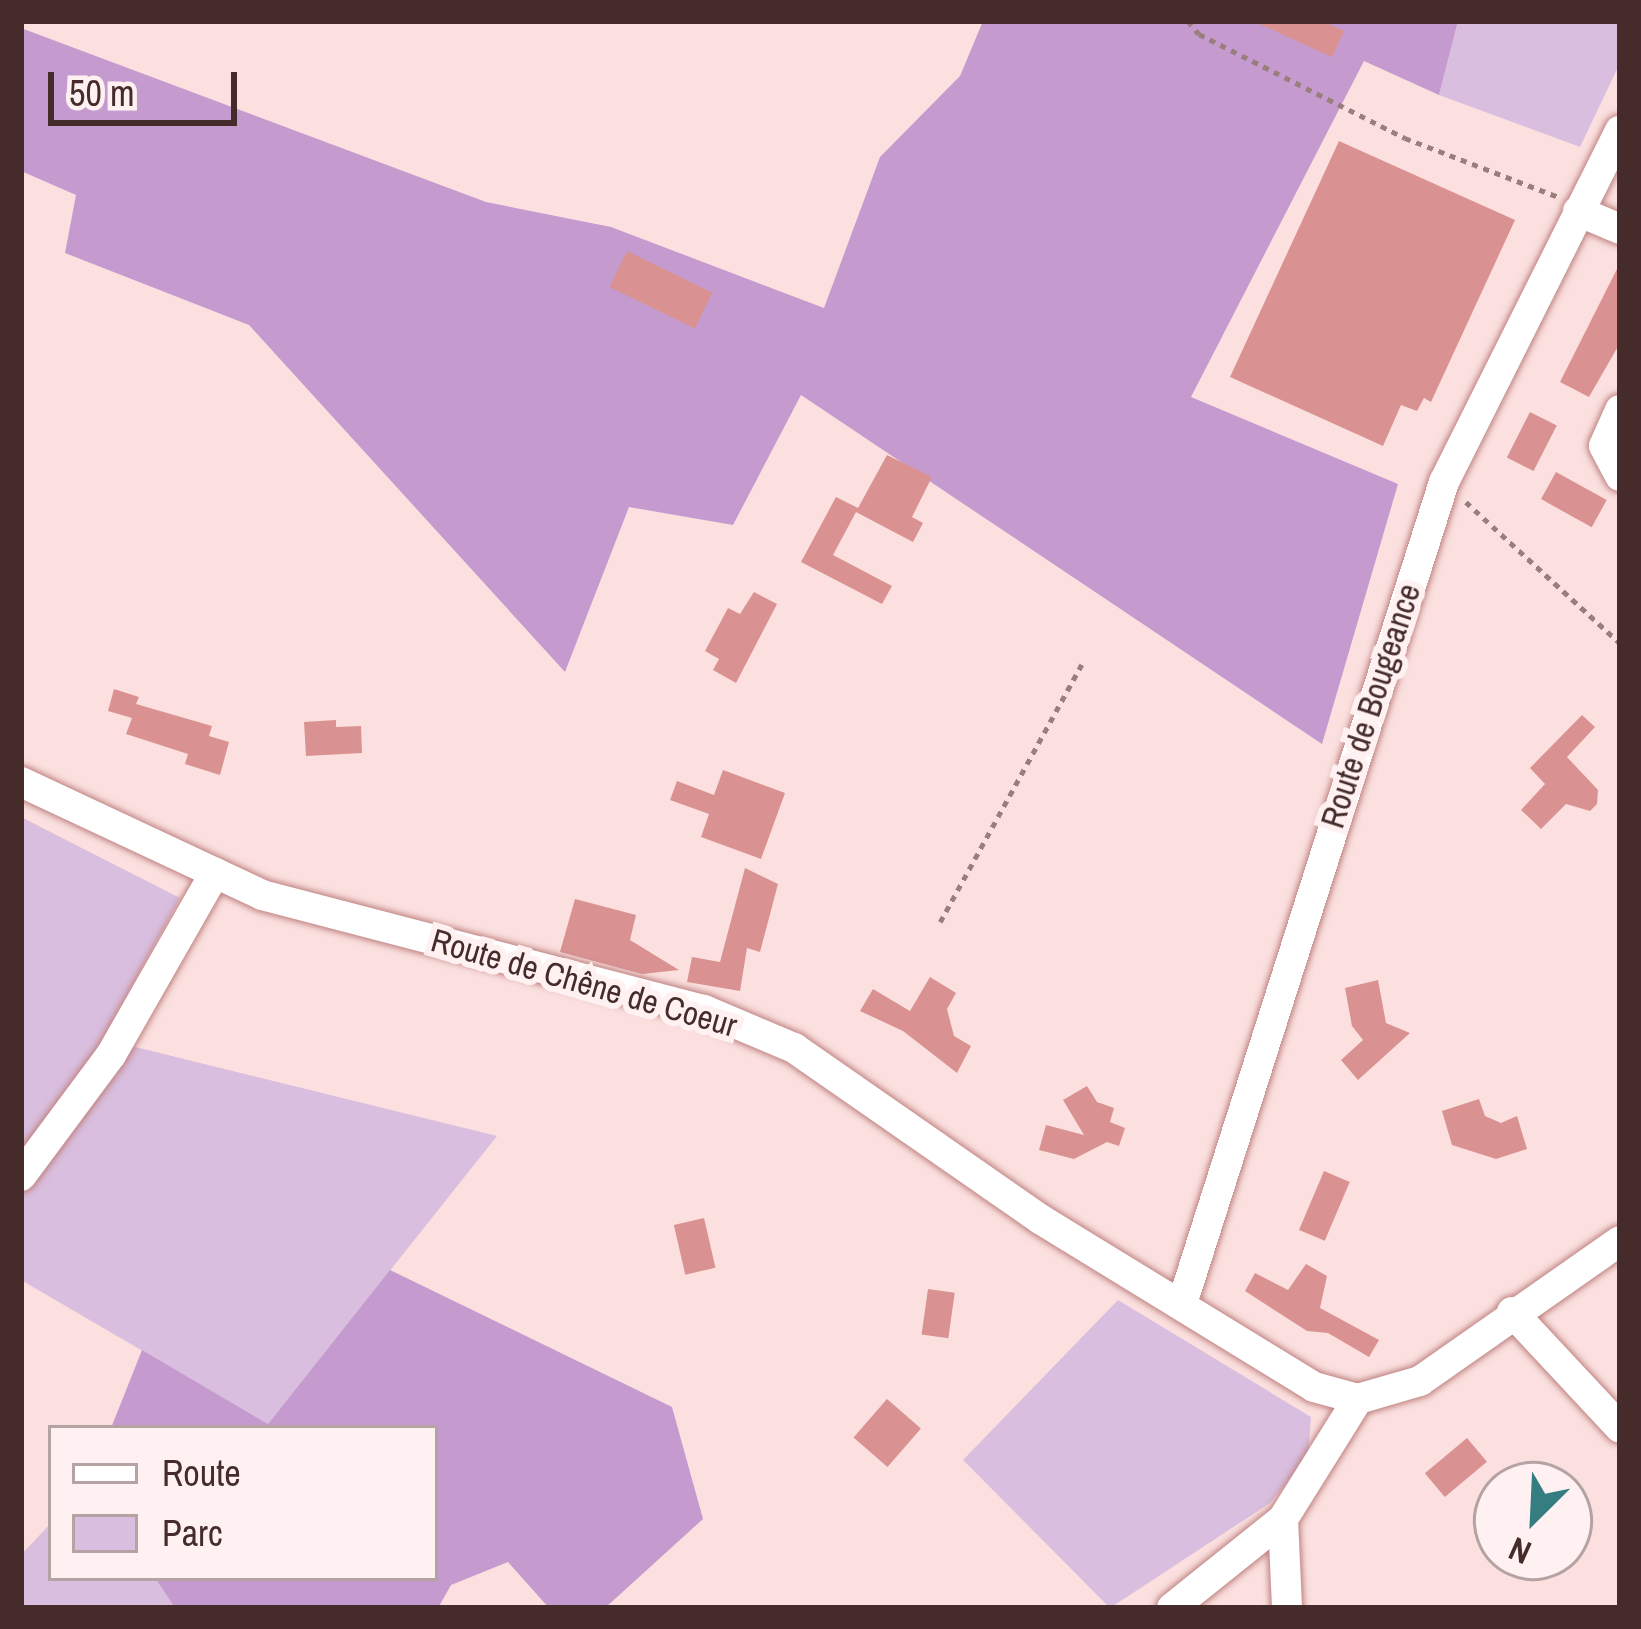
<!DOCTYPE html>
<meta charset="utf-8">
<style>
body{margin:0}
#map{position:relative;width:1641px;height:1629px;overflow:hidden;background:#fbe0df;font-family:"Archivo Narrow",sans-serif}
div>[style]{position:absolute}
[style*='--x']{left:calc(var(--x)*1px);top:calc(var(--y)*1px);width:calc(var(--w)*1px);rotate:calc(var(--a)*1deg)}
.green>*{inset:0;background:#d9bedf}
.forest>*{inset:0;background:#c59bcf}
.building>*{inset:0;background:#d99291;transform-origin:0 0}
.path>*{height:4.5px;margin-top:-2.25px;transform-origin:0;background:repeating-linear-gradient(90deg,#987f7e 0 6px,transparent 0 12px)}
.roads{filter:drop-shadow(0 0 3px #bf8382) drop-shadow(0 0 3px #bf8382)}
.minor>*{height:30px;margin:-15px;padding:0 15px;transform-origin:15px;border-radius:15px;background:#fff}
span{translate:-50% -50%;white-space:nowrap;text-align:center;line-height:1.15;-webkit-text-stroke:12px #fff1f1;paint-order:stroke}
.street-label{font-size:33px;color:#452c2b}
.frame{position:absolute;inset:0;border:24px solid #452c2b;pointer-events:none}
.legend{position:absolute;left:48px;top:1425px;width:390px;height:156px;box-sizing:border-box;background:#fff1f1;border:3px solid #b5a2a2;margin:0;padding:15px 21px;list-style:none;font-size:36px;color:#452c2b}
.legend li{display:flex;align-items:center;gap:24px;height:60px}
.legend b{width:60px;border:3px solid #b5a2a2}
.north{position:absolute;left:1473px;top:1461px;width:120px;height:120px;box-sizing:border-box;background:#fff1f1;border:3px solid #b5a2a2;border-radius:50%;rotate:204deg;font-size:33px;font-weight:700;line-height:48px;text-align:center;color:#452c2b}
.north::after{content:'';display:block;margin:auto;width:42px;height:54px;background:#357d81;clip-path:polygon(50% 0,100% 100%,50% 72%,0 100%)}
.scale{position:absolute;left:48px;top:72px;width:189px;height:54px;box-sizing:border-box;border:6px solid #452c2b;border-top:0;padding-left:15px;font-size:36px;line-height:42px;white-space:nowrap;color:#452c2b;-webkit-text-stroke:9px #fff1f1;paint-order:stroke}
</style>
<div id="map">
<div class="green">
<div style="clip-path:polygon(1458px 21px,1620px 21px,1620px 63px,1580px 147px,1439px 95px)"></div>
<div style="clip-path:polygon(21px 817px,180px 898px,103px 1039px,497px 1136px,268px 1424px,21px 1280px)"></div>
<div style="clip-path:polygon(1118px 1300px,1311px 1417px,1308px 1457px,1270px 1503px,1110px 1608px,963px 1460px)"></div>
<div style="clip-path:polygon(51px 1523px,51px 1578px,155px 1578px,175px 1608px,21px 1608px,21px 1555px)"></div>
</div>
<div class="forest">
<div style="clip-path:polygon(983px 21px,1458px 21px,1439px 95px,1364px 61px,1191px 397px,1398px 484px,1322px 744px,801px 395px,733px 525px,629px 507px,565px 672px,249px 325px,65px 253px,76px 195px,21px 171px,21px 28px,486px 202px,611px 227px,824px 308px,880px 157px,960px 76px)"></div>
<div style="clip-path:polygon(390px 1270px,672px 1407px,703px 1519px,605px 1608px,549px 1608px,508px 1562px,451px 1585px,438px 1608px,175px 1608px,155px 1578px,435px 1578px,435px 1428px,111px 1428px,142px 1350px,268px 1424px)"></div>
</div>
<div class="building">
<div style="clip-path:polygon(1253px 21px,1322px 21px,1344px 31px,1332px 57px)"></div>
<div style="clip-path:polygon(1339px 141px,1515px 220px,1431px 402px,1424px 398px,1417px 411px,1401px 405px,1383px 446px,1230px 377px)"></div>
<div style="left:627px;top:251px;width:95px;height:40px;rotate:26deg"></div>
<div style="clip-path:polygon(1620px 263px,1620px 343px,1589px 397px,1560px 382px)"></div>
<div style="left:1530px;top:412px;width:30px;height:51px;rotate:27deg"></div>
<div style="clip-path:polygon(887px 455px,932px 477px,912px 517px,923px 523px,913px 542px,856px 512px,833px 555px,892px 586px,882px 604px,801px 562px,836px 497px,858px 508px)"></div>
<div style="left:1556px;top:472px;width:58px;height:31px;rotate:29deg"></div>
<div style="clip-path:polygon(754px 592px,777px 604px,736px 683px,713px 670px,719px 659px,705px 651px,728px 608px,740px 614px)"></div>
<div style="clip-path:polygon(114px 689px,139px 697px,136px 704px,212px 726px,209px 736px,229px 742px,220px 775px,185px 764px,188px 754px,126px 734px,132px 718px,108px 711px)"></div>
<div style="clip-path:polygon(1582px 715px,1595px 727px,1567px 757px,1598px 790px,1597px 804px,1590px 811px,1566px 804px,1541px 829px,1521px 810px,1545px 784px,1530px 768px)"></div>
<div style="clip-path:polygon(336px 720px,336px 727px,361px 726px,362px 753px,306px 756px,304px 722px)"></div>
<div style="clip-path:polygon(723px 770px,785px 793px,761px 859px,701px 837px,709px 814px,670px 800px,677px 781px,714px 795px)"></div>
<div style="clip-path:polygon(745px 868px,778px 884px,760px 952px,747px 948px,740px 991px,687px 982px,692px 957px,720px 962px)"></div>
<div style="clip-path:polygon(575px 899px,636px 915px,630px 940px,679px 970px,642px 974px,560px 952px)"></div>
<div style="clip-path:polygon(930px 977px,956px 993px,947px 1009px,954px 1036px,971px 1046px,957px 1073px,903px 1031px,860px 1011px,873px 989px,910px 1011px)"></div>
<div style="clip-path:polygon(1378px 980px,1386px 1023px,1410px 1033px,1358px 1080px,1341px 1060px,1363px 1040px,1352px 1026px,1345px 988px)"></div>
<div style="clip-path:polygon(1087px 1086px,1097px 1102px,1114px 1108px,1110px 1122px,1125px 1128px,1119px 1146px,1107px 1142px,1074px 1159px,1039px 1150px,1046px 1125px,1084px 1135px,1063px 1100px)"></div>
<div style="clip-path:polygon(1479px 1099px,1485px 1116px,1501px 1123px,1517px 1116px,1527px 1149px,1496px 1159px,1452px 1145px,1442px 1111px)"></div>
<div style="left:1324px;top:1171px;width:28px;height:64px;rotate:23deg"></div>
<div style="left:704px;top:1218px;width:51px;height:31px;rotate:77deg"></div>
<div style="clip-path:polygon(1306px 1264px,1327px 1276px,1320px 1308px,1379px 1340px,1369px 1357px,1328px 1333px,1307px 1331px,1245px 1291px,1255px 1273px,1288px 1290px)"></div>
<div style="left:928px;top:1289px;width:27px;height:46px;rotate:8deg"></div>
<div style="left:887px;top:1399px;width:45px;height:51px;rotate:41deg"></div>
<div style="left:1467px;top:1438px;width:31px;height:55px;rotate:50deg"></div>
</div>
<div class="path">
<div style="--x:1188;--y:21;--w:17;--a:50"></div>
<div style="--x:1199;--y:34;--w:231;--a:26.8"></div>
<div style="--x:1405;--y:138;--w:165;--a:21"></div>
<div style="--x:1466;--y:502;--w:209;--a:42.5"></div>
<div style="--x:940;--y:922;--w:294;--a:-61.2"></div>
</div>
<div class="roads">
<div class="minor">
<div style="--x:1578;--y:211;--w:46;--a:23.2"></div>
<div style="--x:1620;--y:410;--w:39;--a:114"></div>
<div style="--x:1604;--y:446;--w:34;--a:62"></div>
<div style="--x:21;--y:782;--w:266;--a:25.1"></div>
<div style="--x:262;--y:895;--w:457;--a:14.6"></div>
<div style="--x:704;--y:1010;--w:98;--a:22.9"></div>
<div style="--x:794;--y:1048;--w:300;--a:34.8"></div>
<div style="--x:1040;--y:1219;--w:321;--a:31.5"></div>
<div style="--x:1314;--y:1387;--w:46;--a:15.3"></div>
<div style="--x:21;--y:1176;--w:151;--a:-53.4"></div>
<div style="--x:111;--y:1055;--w:210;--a:-60.3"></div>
<div style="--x:1182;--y:1304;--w:863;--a:-72.32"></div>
<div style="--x:1444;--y:482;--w:393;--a:-63.4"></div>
<div style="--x:1512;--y:1312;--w:158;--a:47"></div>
<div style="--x:1358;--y:1399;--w:65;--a:-16.2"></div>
<div style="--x:1420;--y:1381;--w:244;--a:-35"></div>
<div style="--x:1283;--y:1519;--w:89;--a:87.4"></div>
<div style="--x:1172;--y:1608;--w:142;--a:-38.7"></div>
<div style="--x:1283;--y:1519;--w:142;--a:-58"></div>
</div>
</div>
<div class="street-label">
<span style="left:1371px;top:706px;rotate:-72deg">Route de Bougeance</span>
<span style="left:584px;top:983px;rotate:16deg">Route de Chêne de Coeur</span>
</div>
<div class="frame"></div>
<ul class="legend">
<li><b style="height:15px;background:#fff"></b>Route</li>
<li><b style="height:33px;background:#d9bedf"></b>Parc</li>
</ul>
<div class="north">N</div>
<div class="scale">50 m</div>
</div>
